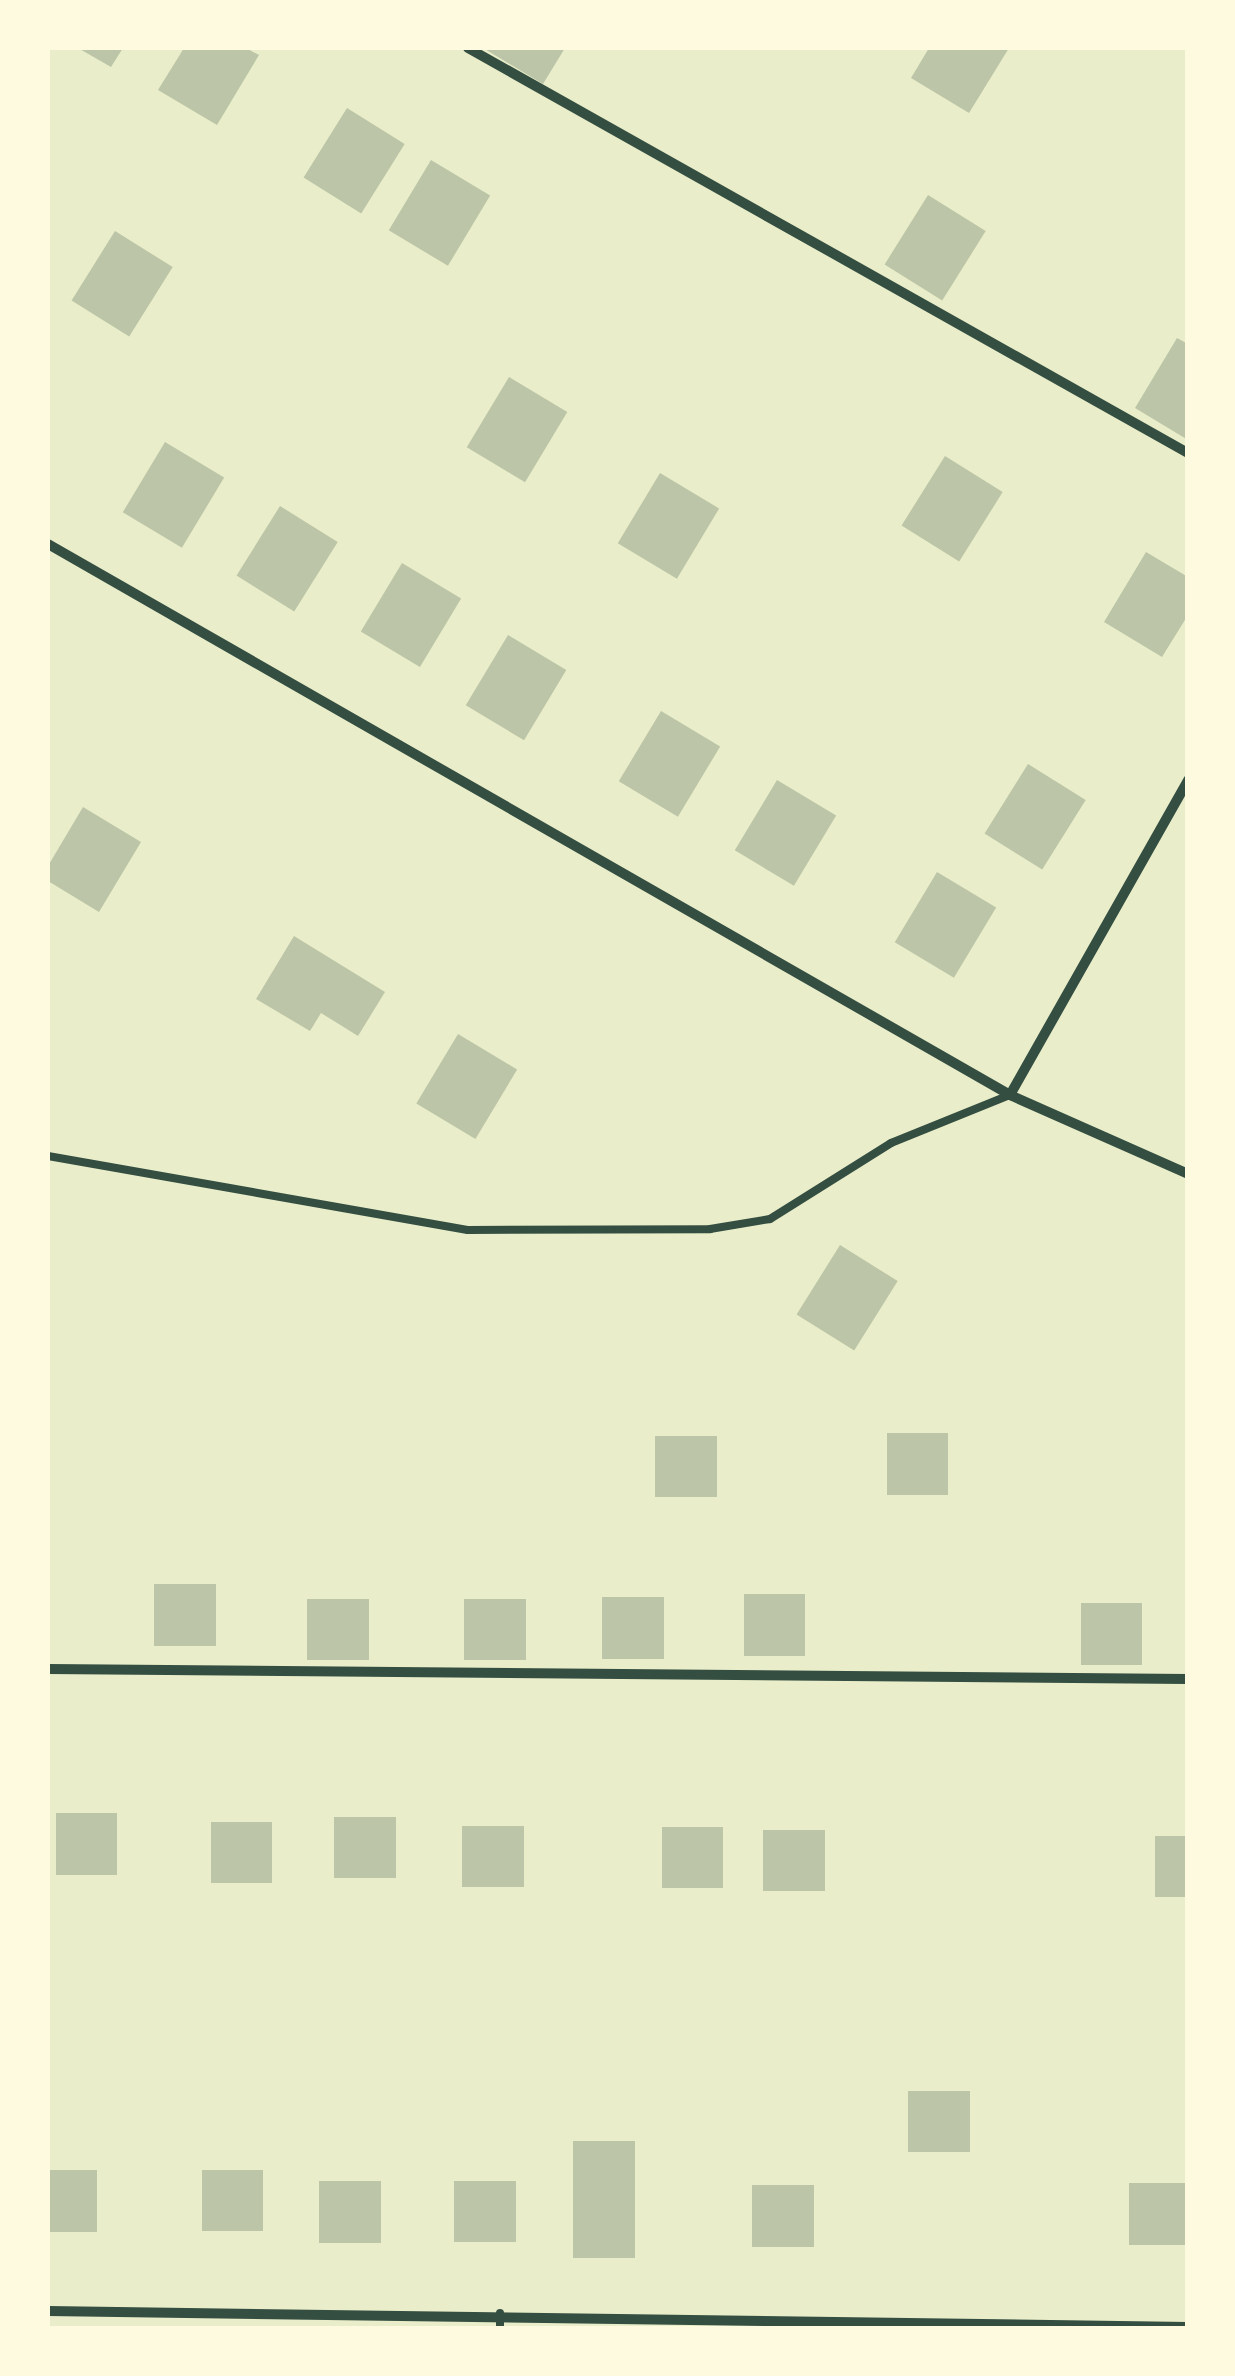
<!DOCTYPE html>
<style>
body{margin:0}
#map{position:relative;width:1235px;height:2376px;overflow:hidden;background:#e9edc9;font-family:"IBM Plex Sans",sans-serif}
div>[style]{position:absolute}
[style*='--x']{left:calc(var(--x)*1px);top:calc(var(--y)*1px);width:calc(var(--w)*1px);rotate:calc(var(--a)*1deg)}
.building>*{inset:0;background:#bcc5a7;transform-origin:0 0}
.service>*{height:8px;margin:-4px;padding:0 4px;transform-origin:4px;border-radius:4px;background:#344e41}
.minor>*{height:10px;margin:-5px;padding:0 5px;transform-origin:5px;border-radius:5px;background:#344e41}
span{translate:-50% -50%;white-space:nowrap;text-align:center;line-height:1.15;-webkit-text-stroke:9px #fefae0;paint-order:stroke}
.frame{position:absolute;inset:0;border:50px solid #fefae0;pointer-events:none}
</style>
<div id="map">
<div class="building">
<div style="clip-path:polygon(78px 48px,123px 48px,111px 67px)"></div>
<div style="clip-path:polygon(184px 48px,246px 48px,259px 55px,217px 125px,158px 90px)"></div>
<div style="clip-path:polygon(483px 48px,565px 48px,543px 84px)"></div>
<div style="clip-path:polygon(929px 48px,1009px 48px,969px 113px,911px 78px)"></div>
<div style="left:347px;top:108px;width:68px;height:82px;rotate:32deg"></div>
<div style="left:431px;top:160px;width:69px;height:82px;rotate:31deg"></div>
<div style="left:928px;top:195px;width:68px;height:82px;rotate:32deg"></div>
<div style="left:115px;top:231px;width:68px;height:82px;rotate:32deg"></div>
<div style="clip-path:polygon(1177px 338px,1188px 344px,1188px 440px,1135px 408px)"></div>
<div style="left:509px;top:377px;width:68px;height:82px;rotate:31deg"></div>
<div style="left:165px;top:442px;width:69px;height:82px;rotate:31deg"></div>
<div style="left:945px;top:456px;width:68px;height:82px;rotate:32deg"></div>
<div style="left:660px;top:473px;width:69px;height:82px;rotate:31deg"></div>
<div style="left:280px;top:506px;width:68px;height:82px;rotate:32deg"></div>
<div style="clip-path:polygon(1146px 552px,1188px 577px,1188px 615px,1162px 657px,1104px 622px)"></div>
<div style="left:402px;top:563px;width:69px;height:80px;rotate:31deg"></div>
<div style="left:508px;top:635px;width:68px;height:82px;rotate:31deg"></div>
<div style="left:661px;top:711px;width:69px;height:82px;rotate:31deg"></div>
<div style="left:1028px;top:764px;width:68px;height:82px;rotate:32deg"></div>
<div style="left:777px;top:780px;width:69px;height:82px;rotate:31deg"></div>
<div style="clip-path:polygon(83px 807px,141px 842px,99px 912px,48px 881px,48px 866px)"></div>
<div style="left:937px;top:872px;width:69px;height:82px;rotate:31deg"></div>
<div style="clip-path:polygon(294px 936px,385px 992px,358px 1036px,321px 1013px,310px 1031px,256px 999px)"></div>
<div style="left:458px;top:1034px;width:69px;height:81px;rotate:31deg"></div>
<div style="left:840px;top:1245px;width:68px;height:82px;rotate:32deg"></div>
<div style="left:887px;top:1433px;width:61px;height:62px"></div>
<div style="left:655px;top:1436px;width:62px;height:61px"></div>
<div style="left:154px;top:1584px;width:62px;height:62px"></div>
<div style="left:744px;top:1594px;width:61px;height:62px"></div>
<div style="left:602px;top:1597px;width:62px;height:62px"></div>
<div style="left:307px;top:1599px;width:62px;height:61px"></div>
<div style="left:464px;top:1599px;width:62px;height:61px"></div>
<div style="left:1081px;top:1603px;width:61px;height:62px"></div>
<div style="left:56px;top:1813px;width:61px;height:62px"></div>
<div style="left:334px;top:1817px;width:62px;height:61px"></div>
<div style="left:211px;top:1822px;width:61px;height:61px"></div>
<div style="left:462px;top:1826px;width:62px;height:61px"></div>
<div style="left:662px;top:1827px;width:61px;height:61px"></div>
<div style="left:763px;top:1830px;width:62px;height:61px"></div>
<div style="left:1155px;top:1836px;width:33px;height:61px"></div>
<div style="left:908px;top:2091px;width:62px;height:61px"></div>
<div style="left:573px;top:2141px;width:62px;height:117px"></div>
<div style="left:48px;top:2170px;width:49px;height:62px"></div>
<div style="left:202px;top:2170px;width:61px;height:61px"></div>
<div style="left:319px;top:2181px;width:62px;height:62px"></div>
<div style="left:454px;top:2181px;width:62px;height:61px"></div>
<div style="left:1129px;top:2183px;width:59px;height:62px"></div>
<div style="left:752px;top:2185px;width:62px;height:62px"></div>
</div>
<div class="service">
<div style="--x:48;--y:1156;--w:426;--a:10"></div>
<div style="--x:468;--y:1230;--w:242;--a:-0.2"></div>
<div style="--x:710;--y:1229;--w:61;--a:-9.5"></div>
<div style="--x:770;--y:1219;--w:143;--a:-32.1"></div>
<div style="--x:891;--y:1143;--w:128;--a:-22"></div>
<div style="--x:500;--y:2328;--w:15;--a:-90"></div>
</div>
<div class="minor">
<div style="--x:468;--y:48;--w:826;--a:29.36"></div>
<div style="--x:48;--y:544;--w:1109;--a:29.8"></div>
<div style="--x:1010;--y:1095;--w:195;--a:23.9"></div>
<div style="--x:1010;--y:1095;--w:362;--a:-60.5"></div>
<div style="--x:48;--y:1669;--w:1140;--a:0.5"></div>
<div style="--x:48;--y:2311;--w:1140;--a:0.8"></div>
</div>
<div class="frame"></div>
</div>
